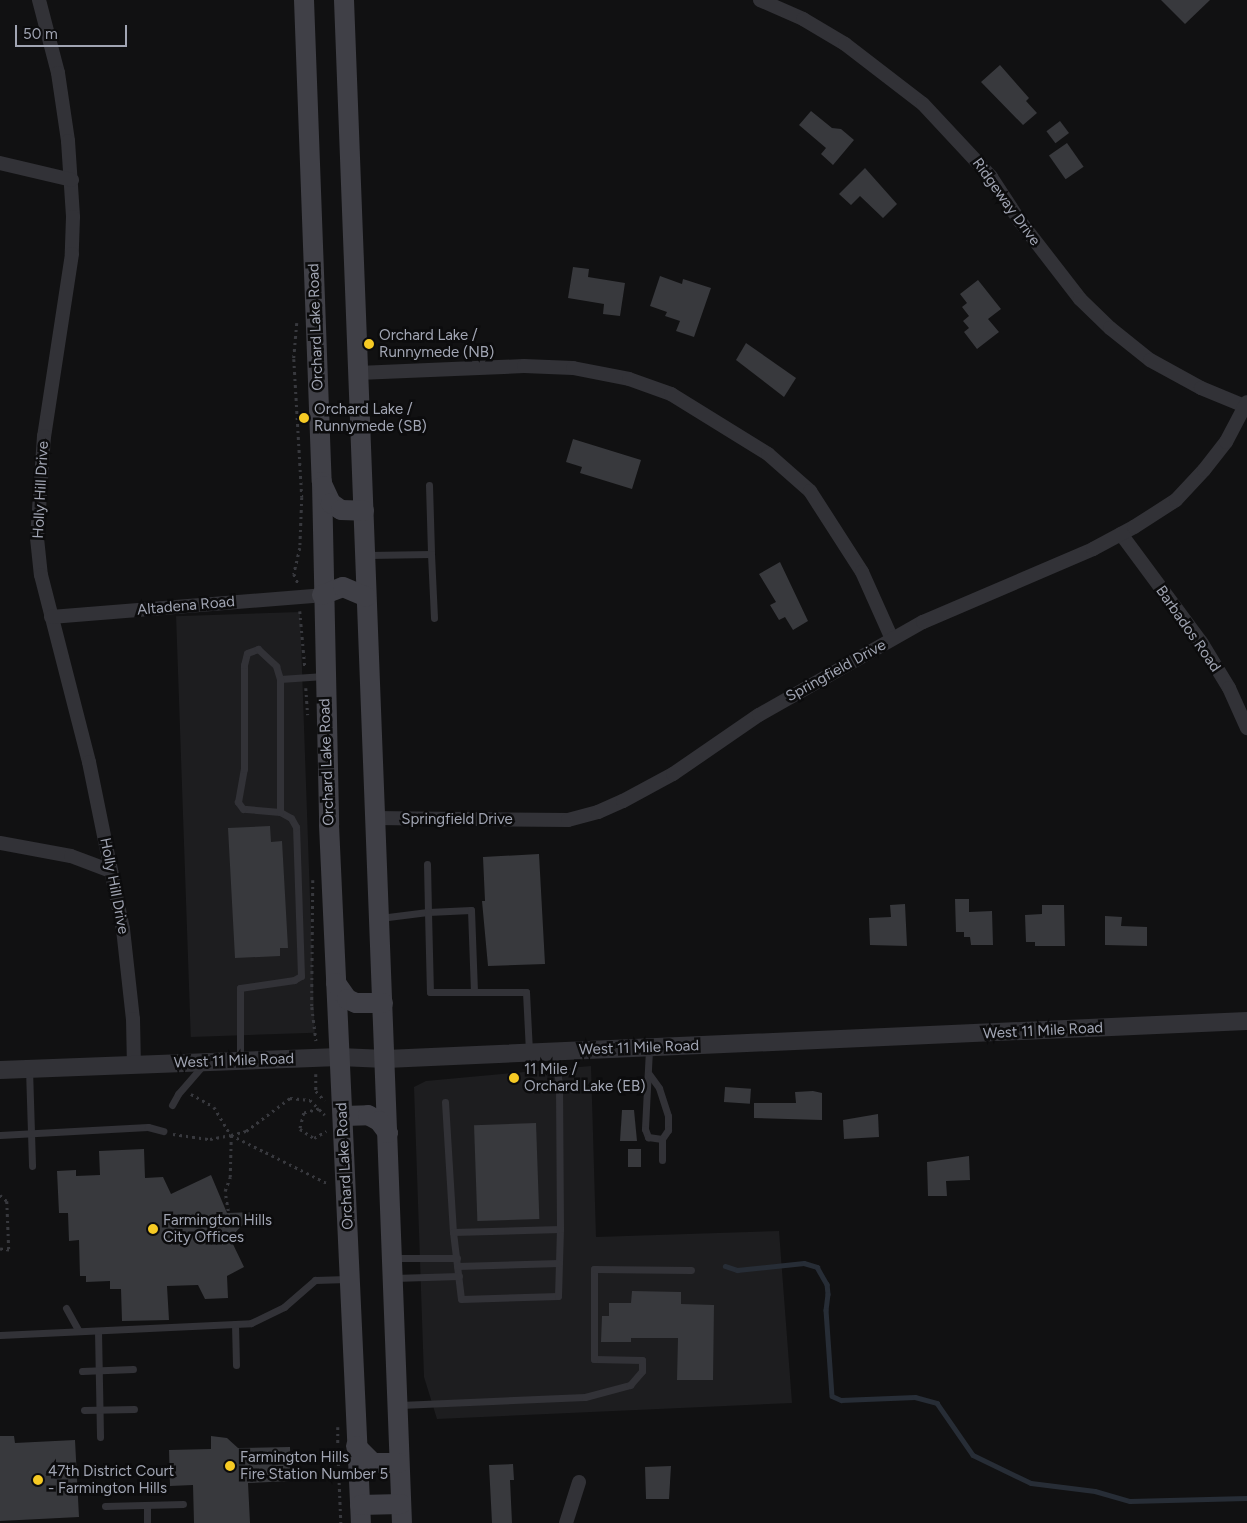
<!DOCTYPE html>
<style>
body{margin:0}
#map{position:relative;width:1247px;height:1523px;overflow:hidden;background:#111112;font-family:Figtree,sans-serif}
div>[style]{position:absolute}
[style*='--x']{left:calc(var(--x)*1px);top:calc(var(--y)*1px);width:calc(var(--w)*1px);rotate:calc(var(--a)*1deg)}
.built>*{inset:0;background:#1d1d1f;transform-origin:0 0}
.stream>*{height:4.5px;margin:-2.25px;padding:0 2.25px;transform-origin:2.25px;border-radius:2.25px;background:#272d36}
.building>*{inset:0;background:#38393d;transform-origin:0 0}
.path>*{height:2.5px;margin-top:-1.25px;transform-origin:0;background:repeating-linear-gradient(90deg,#38393e 0 2.5px,transparent 0 6.5px)}
.service>*{height:7px;margin:-3.5px;padding:0 3.5px;transform-origin:3.5px;border-radius:3.5px;background:#323237}
.minor>*{height:14px;margin:-7px;padding:0 7px;transform-origin:7px;border-radius:7px;background:#323237}
.tertiary>*{height:18px;margin:-9px;padding:0 9px;transform-origin:9px;border-radius:9px;background:#323237}
.secondary>*{height:20px;margin:-10px;padding:0 10px;transform-origin:10px;border-radius:10px;background:#404047}
.dots>*{width:14px;height:14px;translate:-50% -50%;box-sizing:border-box;border:2px solid #0c0c0d;border-radius:50%}
span{translate:-50% -50%;white-space:nowrap;text-align:center;line-height:1.15;-webkit-text-stroke:5px #0c0c0d;paint-order:stroke}
.street-label{font-size:15px;color:#a1a5b3}
.poi-label{font-size:15px;color:#a1a5b3}
.left{translate:0 -50%;text-align:left}
.scale{position:absolute;left:15px;top:25px;width:112px;height:22px;box-sizing:border-box;border:2px solid #a1a5b3;border-top:0;padding-left:6px;font-size:15px;line-height:18px;white-space:nowrap;color:#a1a5b3;-webkit-text-stroke:4px #0c0c0d;paint-order:stroke}
</style>
<div id="map">
<div class="built">
<div style="left:300px;top:612px;width:421px;height:124px;rotate:88deg"></div>
<div style="clip-path:polygon(591px 1066px,596px 1237px,779px 1231px,792px 1403px,437px 1419px,424px 1377px,414px 1087px,426px 1081px)"></div>
</div>
<div class="stream">
<div style="--x:725;--y:1266;--w:13;--a:18"></div>
<div style="--x:737;--y:1270;--w:67;--a:-6"></div>
<div style="--x:804;--y:1263;--w:14;--a:17"></div>
<div style="--x:817;--y:1267;--w:20;--a:60"></div>
<div style="--x:827;--y:1284;--w:10;--a:84"></div>
<div style="--x:828;--y:1294;--w:16;--a:97"></div>
<div style="--x:826;--y:1310;--w:86;--a:86"></div>
<div style="--x:832;--y:1396;--w:10;--a:24"></div>
<div style="--x:841;--y:1400;--w:74;--a:-2.3"></div>
<div style="--x:915;--y:1397;--w:23;--a:15"></div>
<div style="--x:937;--y:1403;--w:63;--a:55.3"></div>
<div style="--x:973;--y:1455;--w:64;--a:25.8"></div>
<div style="--x:1031;--y:1483;--w:64;--a:7.1"></div>
<div style="--x:1095;--y:1491;--w:36;--a:16"></div>
<div style="--x:1130;--y:1501;--w:117;--a:-1.5"></div>
</div>
<div class="building">
<div style="clip-path:polygon(1161px 0,1210px 0,1185px 24px)"></div>
<div style="clip-path:polygon(1000px 65px,1029px 98px,1026px 101px,1037px 113px,1023px 125px,981px 82px)"></div>
<div style="clip-path:polygon(811px 111px,832px 128px,841px 129px,854px 140px,833px 165px,821px 154px,826px 148px,799px 125px)"></div>
<div style="left:1060px;top:121px;width:15px;height:17px;rotate:53deg"></div>
<div style="left:1067px;top:143px;width:29px;height:22px;rotate:55deg"></div>
<div style="clip-path:polygon(865px 168px,897px 204px,883px 218px,860px 196px,851px 205px,839px 194px)"></div>
<div style="clip-path:polygon(573px 267px,589px 269px,588px 277px,625px 283px,620px 316px,603px 314px,604px 304px,568px 298px)"></div>
<div style="clip-path:polygon(660px 276px,682px 284px,683px 279px,711px 288px,694px 337px,676px 331px,680px 321px,665px 316px,667px 312px,650px 306px)"></div>
<div style="clip-path:polygon(978px 280px,1001px 309px,988px 319px,999px 332px,977px 349px,964px 332px,969px 328px,963px 321px,969px 316px,962px 307px,967px 303px,960px 294px)"></div>
<div style="clip-path:polygon(746px 343px,796px 378px,784px 397px,736px 360px)"></div>
<div style="clip-path:polygon(573px 439px,641px 460px,632px 489px,580px 473px,582px 467px,566px 462px)"></div>
<div style="clip-path:polygon(780px 562px,808px 621px,793px 630px,785px 617px,779px 620px,770px 605px,776px 602px,759px 574px)"></div>
<div style="clip-path:polygon(270px 826px,271px 842px,282px 841px,288px 948px,280px 948px,280px 956px,235px 958px,228px 828px)"></div>
<div style="clip-path:polygon(539px 854px,545px 964px,488px 966px,482px 901px,485px 901px,483px 857px)"></div>
<div style="clip-path:polygon(955px 899px,969px 899px,969px 912px,992px 911px,993px 945px,971px 945px,970px 937px,964px 937px,964px 932px,956px 932px)"></div>
<div style="clip-path:polygon(905px 904px,907px 946px,870px 945px,869px 918px,891px 917px,890px 905px)"></div>
<div style="clip-path:polygon(1042px 905px,1064px 905px,1065px 946px,1035px 946px,1035px 942px,1026px 942px,1025px 915px,1042px 914px)"></div>
<div style="clip-path:polygon(1105px 916px,1122px 917px,1121px 926px,1147px 927px,1147px 946px,1105px 945px)"></div>
<div style="left:725px;top:1087px;width:26px;height:15px;rotate:4deg"></div>
<div style="clip-path:polygon(813px 1091px,822px 1093px,822px 1120px,754px 1118px,754px 1103px,796px 1103px,795px 1092px)"></div>
<div style="clip-path:polygon(622px 1110px,634px 1110px,637px 1141px,620px 1141px)"></div>
<div style="clip-path:polygon(878px 1114px,879px 1137px,844px 1139px,843px 1120px)"></div>
<div style="left:536px;top:1123px;width:96px;height:62px;rotate:88deg"></div>
<div style="clip-path:polygon(144px 1149px,145px 1178px,163px 1177px,171px 1194px,211px 1175px,227px 1213px,255px 1212px,230px 1238px,244px 1267px,227px 1276px,228px 1298px,205px 1299px,198px 1285px,167px 1286px,169px 1320px,122px 1321px,121px 1289px,110px 1289px,110px 1281px,86px 1282px,86px 1276px,80px 1276px,79px 1240px,69px 1241px,68px 1213px,59px 1213px,57px 1171px,76px 1170px,76px 1176px,100px 1175px,99px 1151px)"></div>
<div style="left:641px;top:1149px;width:18px;height:13px;rotate:90deg"></div>
<div style="clip-path:polygon(969px 1156px,970px 1180px,946px 1181px,947px 1196px,928px 1196px,927px 1162px)"></div>
<div style="clip-path:polygon(632px 1291px,681px 1292px,681px 1304px,714px 1305px,713px 1380px,677px 1380px,678px 1338px,631px 1338px,631px 1342px,601px 1342px,602px 1316px,609px 1316px,609px 1303px,631px 1303px)"></div>
<div style="clip-path:polygon(0 1436px,14px 1436px,15px 1443px,75px 1440px,79px 1517px,0 1521px)"></div>
<div style="clip-path:polygon(211px 1436px,227px 1438px,238px 1448px,290px 1447px,291px 1481px,248px 1483px,250px 1523px,194px 1523px,193px 1485px,170px 1486px,169px 1450px,211px 1449px)"></div>
<div style="clip-path:polygon(513px 1464px,514px 1480px,510px 1480px,512px 1523px,492px 1523px,489px 1465px)"></div>
<div style="clip-path:polygon(671px 1466px,669px 1499px,646px 1499px,645px 1467px)"></div>
</div>
<div class="path">
<div style="--x:297;--y:323;--w:36;--a:95"></div>
<div style="--x:294;--y:359;--w:138;--a:86.7"></div>
<div style="--x:302;--y:497;--w:51;--a:92.2"></div>
<div style="--x:300;--y:548;--w:27;--a:103"></div>
<div style="--x:294;--y:574;--w:10;--a:66"></div>
<div style="--x:300;--y:611;--w:56;--a:84.9"></div>
<div style="--x:306;--y:688;--w:27;--a:86"></div>
<div style="--x:313;--y:880;--w:127;--a:90.5"></div>
<div style="--x:312;--y:1007;--w:34;--a:83"></div>
<div style="--x:316;--y:1074;--w:17;--a:90"></div>
<div style="--x:316;--y:1091;--w:13;--a:48"></div>
<div style="--x:191;--y:1094;--w:26;--a:29"></div>
<div style="--x:214;--y:1107;--w:33;--a:59"></div>
<div style="--x:231;--y:1135;--w:110;--a:26.6"></div>
<div style="--x:319;--y:1109;--w:16;--a:165"></div>
<div style="--x:304;--y:1113;--w:16;--a:104"></div>
<div style="--x:300;--y:1129;--w:17;--a:33"></div>
<div style="--x:314;--y:1138;--w:14;--a:-30"></div>
<div style="--x:173;--y:1134;--w:37;--a:8"></div>
<div style="--x:210;--y:1139;--w:21;--a:-11"></div>
<div style="--x:0;--y:1195;--w:9;--a:41"></div>
<div style="--x:7;--y:1201;--w:49;--a:87.7"></div>
<div style="--x:9;--y:1250;--w:9;--a:-174"></div>
<div style="--x:228;--y:1211;--w:20;--a:-99"></div>
<div style="--x:225;--y:1191;--w:15;--a:-70"></div>
<div style="--x:230;--y:1177;--w:42;--a:-88.6"></div>
<div style="--x:231;--y:1135;--w:16;--a:-15"></div>
<div style="--x:246;--y:1131;--w:55;--a:-36.9"></div>
<div style="--x:290;--y:1098;--w:20;--a:6"></div>
<div style="--x:310;--y:1100;--w:21;--a:45"></div>
<div style="--x:338;--y:1427;--w:17;--a:90"></div>
<div style="--x:338;--y:1450;--w:73;--a:87.6"></div>
</div>
<div class="service">
<div style="--x:429;--y:485;--w:69;--a:88.3"></div>
<div style="--x:368;--y:555;--w:63;--a:-0.9"></div>
<div style="--x:431;--y:554;--w:64;--a:87.3"></div>
<div style="--x:280;--y:679;--w:44;--a:-3.9"></div>
<div style="--x:427;--y:864;--w:48;--a:88.8"></div>
<div style="--x:428;--y:912;--w:43;--a:-2.7"></div>
<div style="--x:471;--y:910;--w:82;--a:87.9"></div>
<div style="--x:380;--y:918;--w:48;--a:-7.1"></div>
<div style="--x:428;--y:912;--w:80;--a:88.6"></div>
<div style="--x:430;--y:992;--w:96;--a:0"></div>
<div style="--x:526;--y:992;--w:60;--a:87.1"></div>
<div style="--x:649;--y:1049;--w:80;--a:92.9"></div>
<div style="--x:645;--y:1129;--w:9;--a:69"></div>
<div style="--x:648;--y:1137;--w:14;--a:8"></div>
<div style="--x:240;--y:1061;--w:73;--a:-90"></div>
<div style="--x:240;--y:988;--w:55;--a:-8.4"></div>
<div style="--x:294;--y:980;--w:8;--a:-30"></div>
<div style="--x:301;--y:976;--w:149;--a:-91.9"></div>
<div style="--x:296;--y:827;--w:10;--a:-119"></div>
<div style="--x:291;--y:818;--w:13;--a:-151"></div>
<div style="--x:280;--y:812;--w:37;--a:-175"></div>
<div style="--x:243;--y:809;--w:9;--a:-126"></div>
<div style="--x:238;--y:802;--w:34;--a:-80"></div>
<div style="--x:244;--y:769;--w:104;--a:-90"></div>
<div style="--x:244;--y:665;--w:12;--a:-76"></div>
<div style="--x:247;--y:653;--w:12;--a:-20"></div>
<div style="--x:258;--y:649;--w:25;--a:43"></div>
<div style="--x:276;--y:666;--w:14;--a:73"></div>
<div style="--x:280;--y:679;--w:133;--a:90"></div>
<div style="--x:29;--y:1069;--w:97;--a:88.2"></div>
<div style="--x:649;--y:1074;--w:17;--a:54"></div>
<div style="--x:659;--y:1088;--w:29;--a:72"></div>
<div style="--x:668;--y:1116;--w:14;--a:90"></div>
<div style="--x:668;--y:1130;--w:11;--a:124"></div>
<div style="--x:662;--y:1139;--w:21;--a:90"></div>
<div style="--x:445;--y:1102;--w:130;--a:86.5"></div>
<div style="--x:453;--y:1232;--w:67;--a:83.2"></div>
<div style="--x:461;--y:1299;--w:97;--a:-1.8"></div>
<div style="--x:558;--y:1296;--w:67;--a:-88.3"></div>
<div style="--x:172;--y:1105;--w:13;--a:-61"></div>
<div style="--x:178;--y:1094;--w:40;--a:-49"></div>
<div style="--x:0;--y:1135;--w:148;--a:-3.1"></div>
<div style="--x:148;--y:1127;--w:16;--a:15"></div>
<div style="--x:453;--y:1232;--w:107;--a:-1.6"></div>
<div style="--x:560;--y:1229;--w:146;--a:-90.4"></div>
<div style="--x:559;--y:1083;--w:33;--a:-101"></div>
<div style="--x:395;--y:1258;--w:62;--a:0"></div>
<div style="--x:457;--y:1266;--w:102;--a:-1.7"></div>
<div style="--x:394;--y:1278;--w:65;--a:-1.8"></div>
<div style="--x:66;--y:1308;--w:26;--a:61"></div>
<div style="--x:235;--y:1324;--w:41;--a:88.6"></div>
<div style="--x:98;--y:1331;--w:106;--a:88.9"></div>
<div style="--x:0;--y:1335;--w:251;--a:-2.7"></div>
<div style="--x:251;--y:1323;--w:37;--a:-26"></div>
<div style="--x:284;--y:1307;--w:41;--a:-41.1"></div>
<div style="--x:315;--y:1280;--w:32;--a:-2"></div>
<div style="--x:82;--y:1371;--w:51;--a:-2.2"></div>
<div style="--x:400;--y:1405;--w:185;--a:-2.5"></div>
<div style="--x:585;--y:1397;--w:47;--a:-14.9"></div>
<div style="--x:630;--y:1385;--w:18;--a:-49"></div>
<div style="--x:642;--y:1371;--w:11;--a:-90"></div>
<div style="--x:642;--y:1360;--w:48;--a:-178.8"></div>
<div style="--x:594;--y:1359;--w:90;--a:-90"></div>
<div style="--x:594;--y:1269;--w:97;--a:0.6"></div>
<div style="--x:84;--y:1410;--w:50;--a:-1.1"></div>
<div style="--x:147;--y:1505;--w:18;--a:90"></div>
<div style="--x:105;--y:1506;--w:78;--a:-1.5"></div>
</div>
<div class="minor">
<div style="--x:39;--y:0;--w:75;--a:75.4"></div>
<div style="--x:58;--y:73;--w:69;--a:81.6"></div>
<div style="--x:68;--y:141;--w:76;--a:86.2"></div>
<div style="--x:73;--y:217;--w:37;--a:92"></div>
<div style="--x:72;--y:254;--w:184;--a:98.7"></div>
<div style="--x:44;--y:436;--w:102;--a:93.9"></div>
<div style="--x:37;--y:538;--w:37;--a:84"></div>
<div style="--x:41;--y:575;--w:193;--a:75.6"></div>
<div style="--x:89;--y:762;--w:170;--a:78.5"></div>
<div style="--x:123;--y:929;--w:91;--a:83.7"></div>
<div style="--x:133;--y:1019;--w:46;--a:88.8"></div>
<div style="--x:760;--y:0;--w:47;--a:23.8"></div>
<div style="--x:803;--y:19;--w:49;--a:30.8"></div>
<div style="--x:845;--y:44;--w:98;--a:37.6"></div>
<div style="--x:923;--y:104;--w:100;--a:47"></div>
<div style="--x:991;--y:177;--w:51;--a:56.9"></div>
<div style="--x:1019;--y:220;--w:100;--a:52.3"></div>
<div style="--x:1080;--y:299;--w:42;--a:44"></div>
<div style="--x:1110;--y:328;--w:51;--a:38.7"></div>
<div style="--x:1150;--y:360;--w:58;--a:28.8"></div>
<div style="--x:1201;--y:388;--w:50;--a:22.4"></div>
<div style="--x:0;--y:163;--w:74;--a:13.3"></div>
<div style="--x:358;--y:373;--w:166;--a:-2.4"></div>
<div style="--x:524;--y:366;--w:49;--a:2.3"></div>
<div style="--x:573;--y:368;--w:57;--a:11.1"></div>
<div style="--x:629;--y:379;--w:45;--a:19.7"></div>
<div style="--x:671;--y:394;--w:114;--a:31.7"></div>
<div style="--x:768;--y:454;--w:56;--a:41.4"></div>
<div style="--x:810;--y:491;--w:96;--a:57.3"></div>
<div style="--x:862;--y:572;--w:73;--a:65.9"></div>
<div style="--x:1121;--y:534;--w:134;--a:53.5"></div>
<div style="--x:1201;--y:642;--w:54;--a:58.7"></div>
<div style="--x:1229;--y:688;--w:44;--a:65.8"></div>
<div style="--x:51;--y:617;--w:272;--a:-4.6"></div>
<div style="--x:374;--y:818;--w:194;--a:0.6"></div>
<div style="--x:568;--y:820;--w:31;--a:-15"></div>
<div style="--x:598;--y:812;--w:27;--a:-24"></div>
<div style="--x:623;--y:801;--w:57;--a:-28.4"></div>
<div style="--x:673;--y:774;--w:104;--a:-34.5"></div>
<div style="--x:759;--y:715;--w:189;--a:-29.6"></div>
<div style="--x:923;--y:622;--w:185;--a:-23.2"></div>
<div style="--x:1093;--y:549;--w:47;--a:-28.2"></div>
<div style="--x:1134;--y:527;--w:50;--a:-32.7"></div>
<div style="--x:1176;--y:500;--w:41;--a:-47"></div>
<div style="--x:1204;--y:470;--w:36;--a:-52"></div>
<div style="--x:1226;--y:442;--w:45;--a:-62.3"></div>
<div style="--x:0;--y:843;--w:72;--a:10.4"></div>
<div style="--x:71;--y:856;--w:43;--a:20.6"></div>
<div style="--x:566;--y:1523;--w:43;--a:-72.4"></div>
</div>
<div class="tertiary">
<div style="--x:0;--y:1070;--w:339;--a:-2.2"></div>
<div style="--x:339;--y:1057;--w:47;--a:2.4"></div>
<div style="--x:386;--y:1059;--w:862;--a:-2.53"></div>
</div>
<div class="secondary">
<div style="--x:304;--y:0;--w:482;--a:87.9"></div>
<div style="--x:322;--y:482;--w:343;--a:88.8"></div>
<div style="--x:329;--y:825;--w:699;--a:87.38"></div>
<div style="--x:344;--y:0;--w:1524;--a:87.82"></div>
<div style="--x:323;--y:486;--w:19;--a:65"></div>
<div style="--x:331;--y:503;--w:12;--a:35"></div>
<div style="--x:341;--y:510;--w:23;--a:2"></div>
<div style="--x:322;--y:595;--w:22;--a:-21"></div>
<div style="--x:343;--y:587;--w:25;--a:23"></div>
<div style="--x:336;--y:983;--w:19;--a:55"></div>
<div style="--x:347;--y:999;--w:10;--a:24"></div>
<div style="--x:356;--y:1003;--w:27;--a:0"></div>
<div style="--x:344;--y:1116;--w:24;--a:-2"></div>
<div style="--x:368;--y:1115;--w:13;--a:29"></div>
<div style="--x:379;--y:1121;--w:15;--a:53"></div>
<div style="--x:356;--y:1446;--w:24;--a:45"></div>
<div style="--x:373;--y:1463;--w:26;--a:0"></div>
<div style="--x:360;--y:1505;--w:41;--a:-1.4"></div>
</div>
<div class="dots">
<div style="left:369px;top:344px;background:#f6ca24"></div>
<div style="left:304px;top:418px;background:#f6ca24"></div>
<div style="left:514px;top:1078px;background:#f6ca24"></div>
<div style="left:153px;top:1229px;background:#f6ca24"></div>
<div style="left:230px;top:1466px;background:#f6ca24"></div>
<div style="left:38px;top:1480px;background:#f6ca24"></div>
</div>
<div class="street-label">
<span style="left:1006px;top:202px;rotate:54deg">Ridgeway Drive</span>
<span style="left:316px;top:327px;rotate:-92deg">Orchard Lake Road</span>
<span style="left:41px;top:490px;rotate:-87deg">Holly Hill Drive</span>
<span style="left:186px;top:606px;rotate:-5deg">Altadena Road</span>
<span style="left:1188px;top:629px;rotate:55deg">Barbados Road</span>
<span style="left:836px;top:671px;rotate:-29deg">Springfield Drive</span>
<span style="left:327px;top:762px;rotate:-92deg">Orchard Lake Road</span>
<span style="left:457px;top:820px">Springfield Drive</span>
<span style="left:114px;top:886px;rotate:79deg">Holly Hill Drive</span>
<span style="left:1043px;top:1031px;rotate:-3deg">West 11 Mile Road</span>
<span style="left:639px;top:1048px;rotate:-2deg">West 11 Mile Road</span>
<span style="left:234px;top:1061px;rotate:-2deg">West 11 Mile Road</span>
<span style="left:345px;top:1166px;rotate:-93deg">Orchard Lake Road</span>
</div>
<div class="poi-label">
<span class="left" style="left:379px;top:344px">Orchard Lake /<br>Runnymede (NB)</span>
<span class="left" style="left:314px;top:418px">Orchard Lake /<br>Runnymede (SB)</span>
<span class="left" style="left:524px;top:1078px">11 Mile /<br>Orchard Lake (EB)</span>
<span class="left" style="left:163px;top:1229px">Farmington Hills<br>City Offices</span>
<span class="left" style="left:240px;top:1466px">Farmington Hills<br>Fire Station Number 5</span>
<span class="left" style="left:48px;top:1480px">47th District Court<br>- Farmington Hills</span>
</div>
<div class="scale">50 m</div>
</div>
